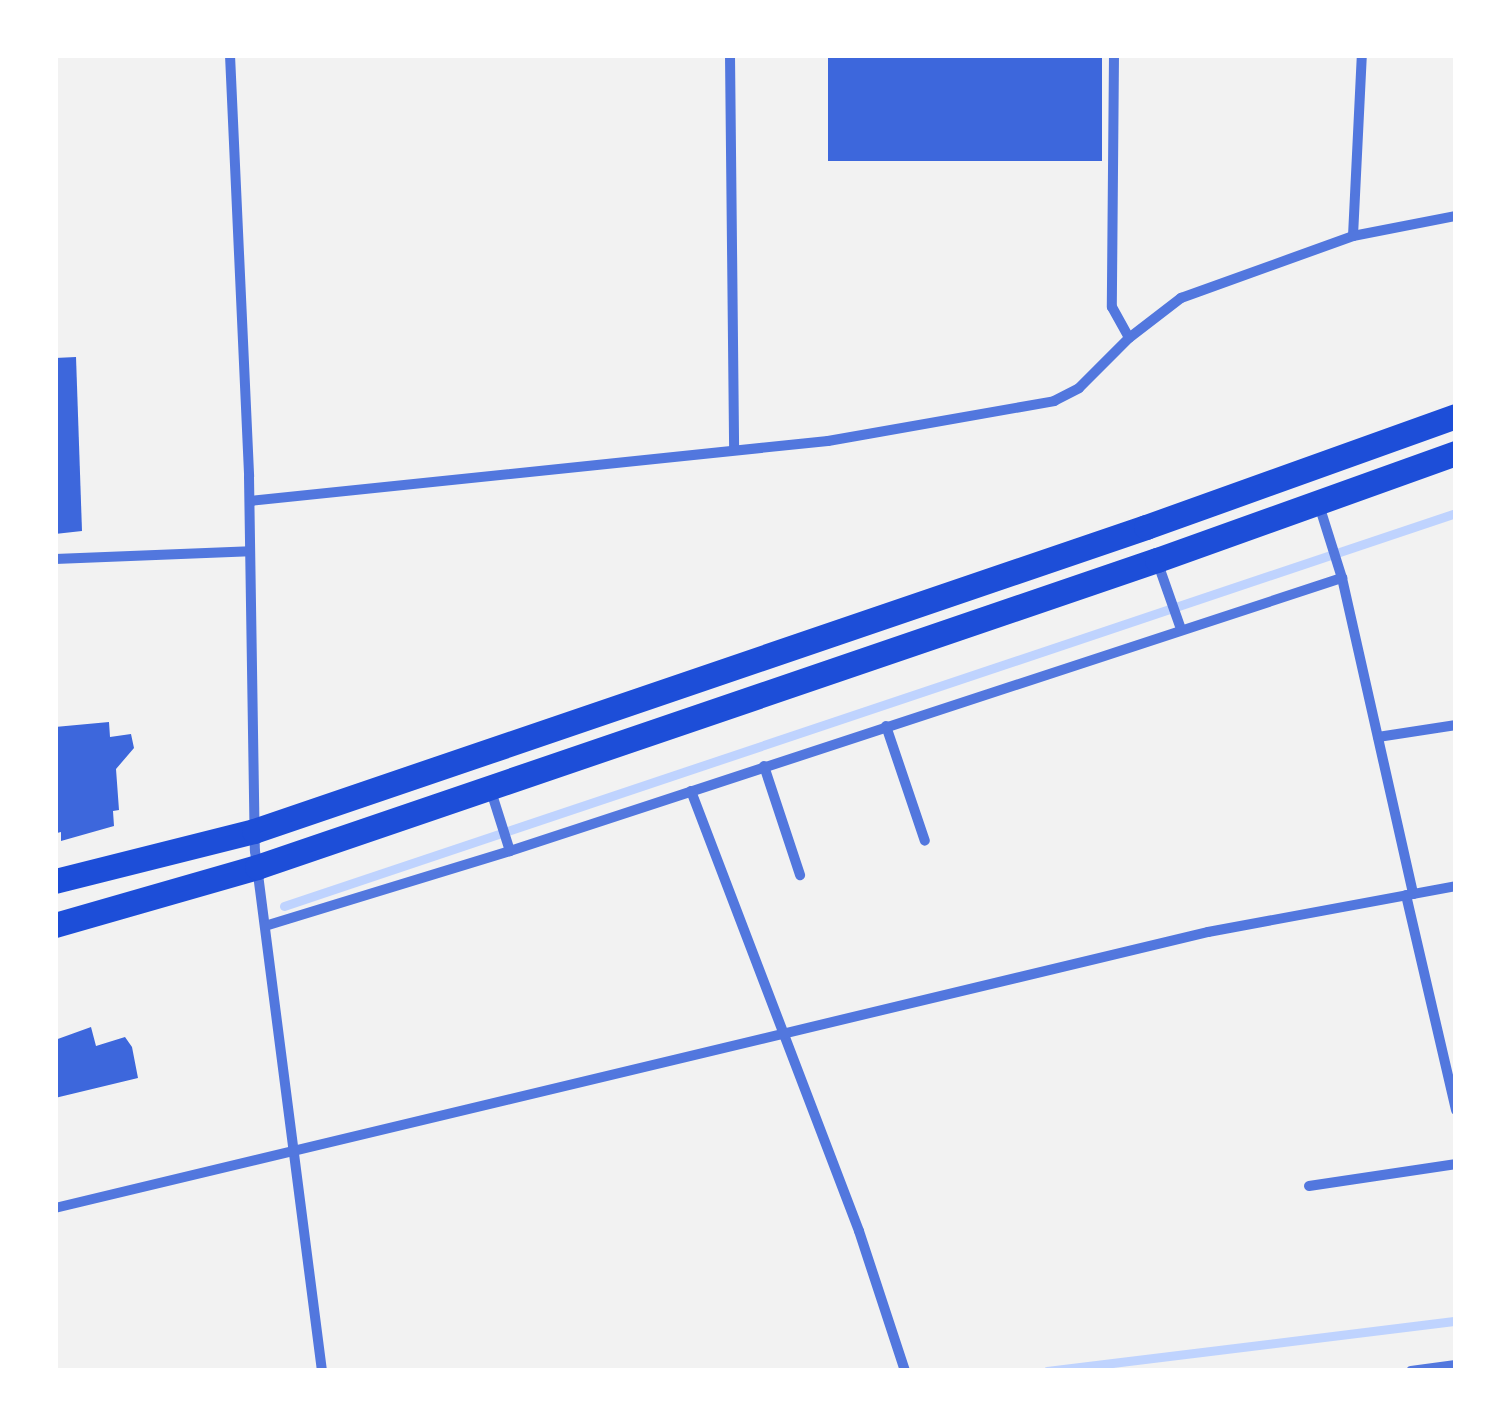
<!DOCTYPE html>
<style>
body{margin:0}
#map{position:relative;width:1511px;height:1426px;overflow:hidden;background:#f2f2f2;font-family:Spectral,serif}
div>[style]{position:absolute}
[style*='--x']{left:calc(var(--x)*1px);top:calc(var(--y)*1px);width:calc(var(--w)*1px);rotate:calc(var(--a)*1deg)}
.stream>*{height:9px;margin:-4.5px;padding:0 4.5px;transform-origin:4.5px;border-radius:4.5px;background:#bfd3fe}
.building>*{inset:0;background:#3d67dc;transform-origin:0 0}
.minor>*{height:10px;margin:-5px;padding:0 5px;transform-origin:5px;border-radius:5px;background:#5277de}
.primary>*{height:25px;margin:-12.5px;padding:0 12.5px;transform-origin:12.5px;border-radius:12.5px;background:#1d4ed8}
span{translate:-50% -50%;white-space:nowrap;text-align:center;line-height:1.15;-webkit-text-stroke:10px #fff;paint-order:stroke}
.frame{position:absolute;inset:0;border:58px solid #fff;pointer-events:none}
</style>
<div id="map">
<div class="stream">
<div style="--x:284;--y:906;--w:1236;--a:-18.54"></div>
<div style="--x:1047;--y:1371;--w:412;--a:-7"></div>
</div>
<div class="building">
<div style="left:828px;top:55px;width:274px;height:106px"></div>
<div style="clip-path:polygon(76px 357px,82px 531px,55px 534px,55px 358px)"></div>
<div style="clip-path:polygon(109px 722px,110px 737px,131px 734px,134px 748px,116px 769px,119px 810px,113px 811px,114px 826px,61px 841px,61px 832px,57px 833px,55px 727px)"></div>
<div style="clip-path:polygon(91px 1027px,96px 1046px,125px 1037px,132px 1047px,138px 1078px,55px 1098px,55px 1040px)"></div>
</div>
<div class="minor">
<div style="--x:230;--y:55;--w:422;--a:87.4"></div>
<div style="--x:249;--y:477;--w:374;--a:89.1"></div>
<div style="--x:255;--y:851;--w:524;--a:82.66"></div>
<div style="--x:730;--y:55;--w:395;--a:89.4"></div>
<div style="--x:1114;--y:55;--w:252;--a:90.5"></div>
<div style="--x:1112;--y:307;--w:35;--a:61"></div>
<div style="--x:1353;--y:236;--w:181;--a:-87.2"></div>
<div style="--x:250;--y:501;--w:581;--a:-5.93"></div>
<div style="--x:828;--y:441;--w:230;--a:-10"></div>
<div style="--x:1054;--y:401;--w:28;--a:-27"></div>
<div style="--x:1079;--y:388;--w:71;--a:-45"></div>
<div style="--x:1129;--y:338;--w:66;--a:-37.6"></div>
<div style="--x:1181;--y:298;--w:183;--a:-19.8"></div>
<div style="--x:1353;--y:236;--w:105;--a:-11"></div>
<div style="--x:1319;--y:505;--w:77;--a:72.5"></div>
<div style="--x:1342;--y:578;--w:324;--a:77.3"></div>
<div style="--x:55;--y:559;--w:195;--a:-2.3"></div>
<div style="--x:1157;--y:561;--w:72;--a:70.6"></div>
<div style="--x:886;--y:726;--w:121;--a:71.3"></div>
<div style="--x:1378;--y:737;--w:79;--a:-8.7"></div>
<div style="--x:764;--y:766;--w:115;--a:71.7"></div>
<div style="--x:490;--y:788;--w:66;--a:72.4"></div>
<div style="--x:691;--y:791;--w:471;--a:69.1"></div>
<div style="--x:859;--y:1231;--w:147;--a:71.8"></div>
<div style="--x:1406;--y:895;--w:221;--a:76.9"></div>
<div style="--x:265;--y:926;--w:256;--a:-17"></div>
<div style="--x:510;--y:851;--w:876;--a:-18.17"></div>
<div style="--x:1309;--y:1186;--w:149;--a:-8.5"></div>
<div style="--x:55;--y:1208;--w:1186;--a:-13.46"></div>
<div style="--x:1208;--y:932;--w:252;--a:-10.5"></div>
<div style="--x:1411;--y:1371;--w:45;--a:-7.6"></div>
</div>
<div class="primary">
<div style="--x:55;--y:881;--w:205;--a:-14.1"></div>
<div style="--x:254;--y:831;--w:942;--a:-18.82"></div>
<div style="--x:1146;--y:527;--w:329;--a:-19.7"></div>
<div style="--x:55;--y:925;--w:210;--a:-16"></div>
<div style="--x:257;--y:867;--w:951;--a:-18.84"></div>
<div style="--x:1157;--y:560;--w:318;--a:-19.7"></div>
</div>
<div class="frame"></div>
</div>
